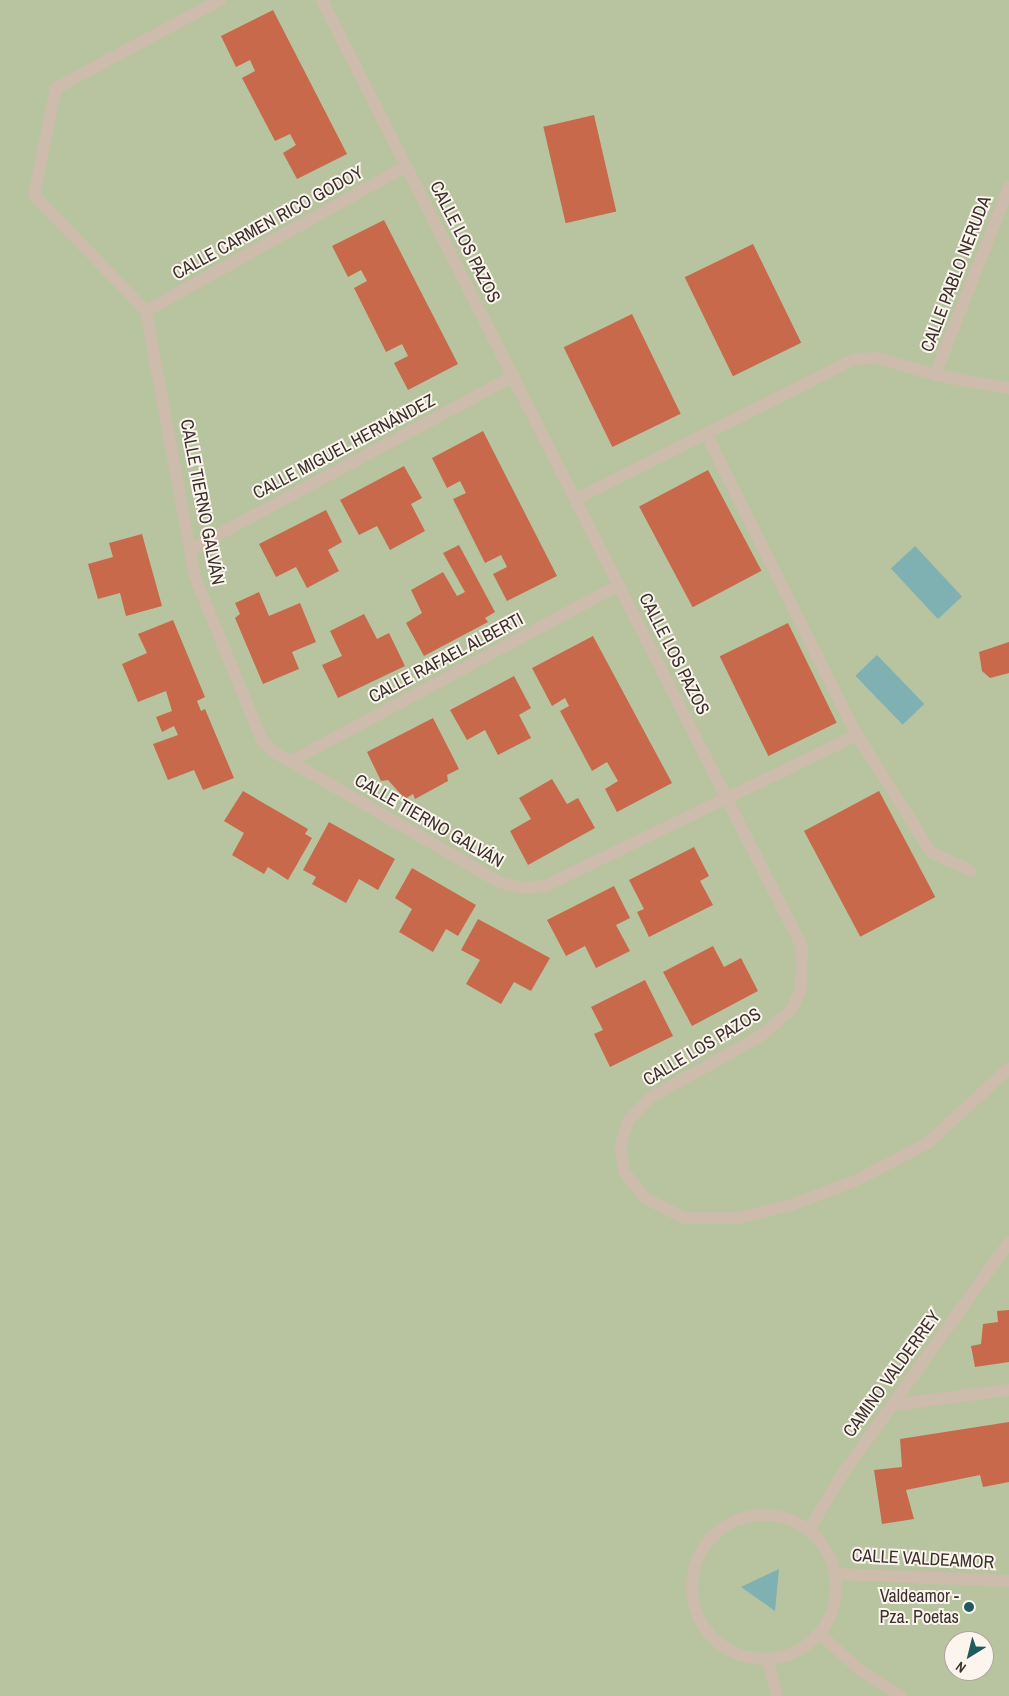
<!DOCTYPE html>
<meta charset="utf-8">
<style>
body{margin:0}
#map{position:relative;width:1009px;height:1696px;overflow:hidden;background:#f4ebe1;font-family:"Archivo Narrow",sans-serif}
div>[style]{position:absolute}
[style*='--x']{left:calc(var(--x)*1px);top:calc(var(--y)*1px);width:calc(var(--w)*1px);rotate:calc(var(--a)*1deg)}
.green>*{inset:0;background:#b8c4a0}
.water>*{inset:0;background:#7fb0b2;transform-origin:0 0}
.building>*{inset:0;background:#c8694b;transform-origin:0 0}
.street>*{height:12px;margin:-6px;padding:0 6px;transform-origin:6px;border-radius:6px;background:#cdbbac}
.street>.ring{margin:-6px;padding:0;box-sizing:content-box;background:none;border:12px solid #cdbbac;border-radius:50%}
.dots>*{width:14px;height:14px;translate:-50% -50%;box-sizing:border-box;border:2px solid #fbf5ee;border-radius:50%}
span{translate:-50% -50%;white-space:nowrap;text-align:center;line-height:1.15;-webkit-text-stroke:4px #fbf5ee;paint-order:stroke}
.street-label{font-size:18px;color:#3b302b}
.poi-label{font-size:18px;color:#3b302b}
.right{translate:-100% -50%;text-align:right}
.north{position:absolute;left:944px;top:1631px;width:50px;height:50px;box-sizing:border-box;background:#fbf5ee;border:1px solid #aea6a0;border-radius:50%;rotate:216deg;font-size:14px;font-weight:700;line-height:20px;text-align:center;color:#3b302b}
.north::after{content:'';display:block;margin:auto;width:18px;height:22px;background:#1f5a5e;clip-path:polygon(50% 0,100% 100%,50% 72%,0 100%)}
</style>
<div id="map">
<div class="green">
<div style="clip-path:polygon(evenodd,0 0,1009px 0,1009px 1696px,0 1696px,0 0,954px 1641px,984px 1641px,984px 1671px,954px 1671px,954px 1641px)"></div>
</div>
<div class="water">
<div style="left:915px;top:546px;width:69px;height:33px;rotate:47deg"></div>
<div style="left:877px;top:655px;width:68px;height:30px;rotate:46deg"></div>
<div style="clip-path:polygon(779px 1569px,775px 1611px,741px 1587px)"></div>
</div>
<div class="building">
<div style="clip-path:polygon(273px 10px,347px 154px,297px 179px,283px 153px,296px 145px,290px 134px,275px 141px,242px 78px,255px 71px,250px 60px,236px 67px,221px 36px)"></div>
<div style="left:594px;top:115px;width:99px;height:52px;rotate:77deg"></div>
<div style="clip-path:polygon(384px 220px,458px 364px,408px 390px,394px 363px,408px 356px,402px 344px,386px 352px,354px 288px,367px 281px,361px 270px,348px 277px,332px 246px)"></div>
<div style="left:753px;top:244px;width:110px;height:76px;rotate:64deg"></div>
<div style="left:632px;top:314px;width:111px;height:76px;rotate:64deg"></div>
<div style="clip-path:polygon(483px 431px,557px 576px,507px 601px,493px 574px,507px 567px,501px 555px,485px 563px,453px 499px,466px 493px,460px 481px,447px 488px,432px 458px)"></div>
<div style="clip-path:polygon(404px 466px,422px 498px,411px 504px,425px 531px,390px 550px,377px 526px,359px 535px,340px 500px)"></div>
<div style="left:708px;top:470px;width:114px;height:78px;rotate:62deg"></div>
<div style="clip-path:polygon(326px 510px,342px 542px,328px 550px,339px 571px,307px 588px,296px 567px,276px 577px,259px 544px)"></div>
<div style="clip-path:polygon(142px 534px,162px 606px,126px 616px,120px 593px,98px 599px,88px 564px,113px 557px,109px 543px)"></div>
<div style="clip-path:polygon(459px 545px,495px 612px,485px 618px,488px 622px,424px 656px,406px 623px,422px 613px,411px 590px,443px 572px,457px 596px,465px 592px,443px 553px)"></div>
<div style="clip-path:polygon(259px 592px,269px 616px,300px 603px,316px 642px,292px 652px,299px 669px,263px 684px,235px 618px,240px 614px,235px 603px)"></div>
<div style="clip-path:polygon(364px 614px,377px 639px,389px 633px,405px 666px,338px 698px,322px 665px,342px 656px,330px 631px)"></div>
<div style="clip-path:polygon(173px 620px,205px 697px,197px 701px,201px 711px,205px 709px,234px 778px,203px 790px,194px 770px,168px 780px,153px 744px,178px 735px,174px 726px,162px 732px,156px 717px,172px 711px,166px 691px,138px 702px,122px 664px,147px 653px,138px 634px)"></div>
<div style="left:788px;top:623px;width:111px;height:76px;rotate:64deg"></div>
<div style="clip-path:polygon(593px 636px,672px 783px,617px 812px,605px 789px,618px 781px,607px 762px,592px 771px,560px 711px,569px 706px,565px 698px,552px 706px,532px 668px)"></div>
<div style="clip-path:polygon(1009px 642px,1009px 673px,990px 678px,982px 671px,979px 652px)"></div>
<div style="clip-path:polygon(514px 676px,531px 708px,519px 715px,531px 738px,498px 755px,485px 730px,467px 740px,450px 710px)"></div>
<div style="clip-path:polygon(433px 718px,459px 769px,447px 775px,448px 781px,415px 799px,413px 794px,405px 799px,388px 780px,381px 781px,367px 752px)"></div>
<div style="clip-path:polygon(552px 779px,567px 804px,578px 798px,595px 828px,528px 865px,510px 831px,531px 819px,519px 798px)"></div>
<div style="clip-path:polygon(243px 791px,308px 829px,305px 834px,312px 838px,288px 880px,268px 867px,264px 874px,232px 855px,244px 833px,224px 821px)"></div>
<div style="left:879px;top:791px;width:120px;height:85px;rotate:62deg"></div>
<div style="clip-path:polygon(329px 822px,395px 859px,378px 890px,359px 879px,346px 903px,312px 884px,316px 877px,303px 870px)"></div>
<div style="clip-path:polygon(694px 847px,709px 876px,700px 881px,713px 905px,649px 937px,637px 912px,644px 909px,629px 880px)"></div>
<div style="clip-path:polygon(412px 868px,476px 905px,458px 936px,446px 929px,433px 952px,399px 932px,412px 909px,395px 898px)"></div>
<div style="clip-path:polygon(614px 886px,630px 918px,616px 925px,630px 951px,596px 968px,585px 946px,566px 956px,547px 920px)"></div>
<div style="clip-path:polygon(478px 919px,550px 958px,531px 991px,514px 982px,501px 1004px,466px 984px,480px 960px,461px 950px)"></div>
<div style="clip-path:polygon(713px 946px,724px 967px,741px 958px,758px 991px,692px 1026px,663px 972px)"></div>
<div style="clip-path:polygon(645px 980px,673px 1036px,610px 1067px,594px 1034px,603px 1030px,591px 1007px)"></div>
<div style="clip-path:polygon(1009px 1310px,1009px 1362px,975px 1367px,971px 1346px,981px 1344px,983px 1324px,998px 1322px,997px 1311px)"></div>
<div style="clip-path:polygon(1009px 1422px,1009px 1482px,983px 1487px,980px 1475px,906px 1490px,914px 1519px,882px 1524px,874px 1470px,902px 1467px,900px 1439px)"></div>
</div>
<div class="street">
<div style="--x:220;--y:0;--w:186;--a:151.8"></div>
<div style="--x:56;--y:88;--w:109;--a:101.6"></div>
<div style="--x:34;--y:195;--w:161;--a:46"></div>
<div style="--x:146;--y:311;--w:270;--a:79.6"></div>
<div style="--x:195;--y:577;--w:176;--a:67.7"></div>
<div style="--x:262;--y:740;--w:17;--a:45"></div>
<div style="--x:274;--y:752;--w:258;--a:30"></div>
<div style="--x:497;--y:881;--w:26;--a:16"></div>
<div style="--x:522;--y:888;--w:23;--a:-5"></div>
<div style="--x:545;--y:886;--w:347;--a:-25.8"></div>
<div style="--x:322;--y:0;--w:1062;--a:63.12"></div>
<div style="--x:802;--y:947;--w:42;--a:91.4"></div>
<div style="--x:801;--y:989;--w:23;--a:115"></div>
<div style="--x:791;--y:1010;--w:42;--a:139.8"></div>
<div style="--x:759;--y:1037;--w:124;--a:150.9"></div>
<div style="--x:651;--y:1097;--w:32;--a:134"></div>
<div style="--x:629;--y:1120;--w:28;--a:109"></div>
<div style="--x:620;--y:1146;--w:27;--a:80"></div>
<div style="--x:625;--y:1173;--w:32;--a:51"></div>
<div style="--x:645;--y:1198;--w:44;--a:27.1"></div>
<div style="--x:684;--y:1218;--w:55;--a:0"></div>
<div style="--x:739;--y:1218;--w:54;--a:-14"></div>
<div style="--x:791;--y:1205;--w:68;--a:-20.6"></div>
<div style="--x:855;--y:1181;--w:82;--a:-27.5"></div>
<div style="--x:928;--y:1143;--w:110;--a:-42.8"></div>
<div style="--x:146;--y:311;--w:298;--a:-29.1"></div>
<div style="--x:935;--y:375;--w:202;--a:-68.5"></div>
<div style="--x:706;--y:434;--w:337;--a:63.4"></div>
<div style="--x:857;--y:735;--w:138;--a:57.7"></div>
<div style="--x:931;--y:852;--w:44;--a:25.4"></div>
<div style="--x:576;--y:499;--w:311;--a:-26.7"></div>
<div style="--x:854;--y:359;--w:23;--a:-2"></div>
<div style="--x:877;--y:358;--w:60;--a:16.3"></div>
<div style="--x:935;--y:375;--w:75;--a:10"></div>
<div style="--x:191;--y:549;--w:366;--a:-28.2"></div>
<div style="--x:290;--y:762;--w:374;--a:-28.3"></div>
<div style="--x:892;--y:1405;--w:118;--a:-7.3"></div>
<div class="ring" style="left:692px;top:1515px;width:132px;height:132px"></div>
<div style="--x:809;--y:1530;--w:63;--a:-59.3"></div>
<div style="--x:841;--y:1476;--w:288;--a:-54.3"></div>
<div style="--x:836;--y:1574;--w:173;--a:2.3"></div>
<div style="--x:820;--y:1634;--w:55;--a:42.1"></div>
<div style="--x:861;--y:1671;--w:47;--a:32"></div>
<div style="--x:768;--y:1660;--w:37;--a:76"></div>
</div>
<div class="dots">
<div style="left:969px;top:1607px;background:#1f5a5e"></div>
</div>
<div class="street-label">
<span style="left:268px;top:223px;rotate:-29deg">CALLE CARMEN RICO GODOY</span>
<span style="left:465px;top:242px;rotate:63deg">CALLE LOS PAZOS</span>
<span style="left:956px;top:274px;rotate:-69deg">CALLE PABLO NERUDA</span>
<span style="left:344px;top:447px;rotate:-28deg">CALLE MIGUEL HERNÁNDEZ</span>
<span style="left:202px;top:502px;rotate:79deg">CALLE TIERNO GALVÁN</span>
<span style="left:674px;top:654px;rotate:63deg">CALLE LOS PAZOS</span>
<span style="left:446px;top:658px;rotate:-28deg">CALLE RAFAEL ALBERTI</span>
<span style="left:429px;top:821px;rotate:30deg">CALLE TIERNO GALVÁN</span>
<span style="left:702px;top:1047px;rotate:-31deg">CALLE LOS PAZOS</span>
<span style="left:892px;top:1374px;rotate:-54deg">CAMINO VALDERREY</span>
<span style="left:923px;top:1559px;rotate:3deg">CALLE VALDEAMOR</span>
</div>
<div class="poi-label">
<span class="right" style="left:959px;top:1607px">Valdeamor -<br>Pza. Poetas</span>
</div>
<div class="north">N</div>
</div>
